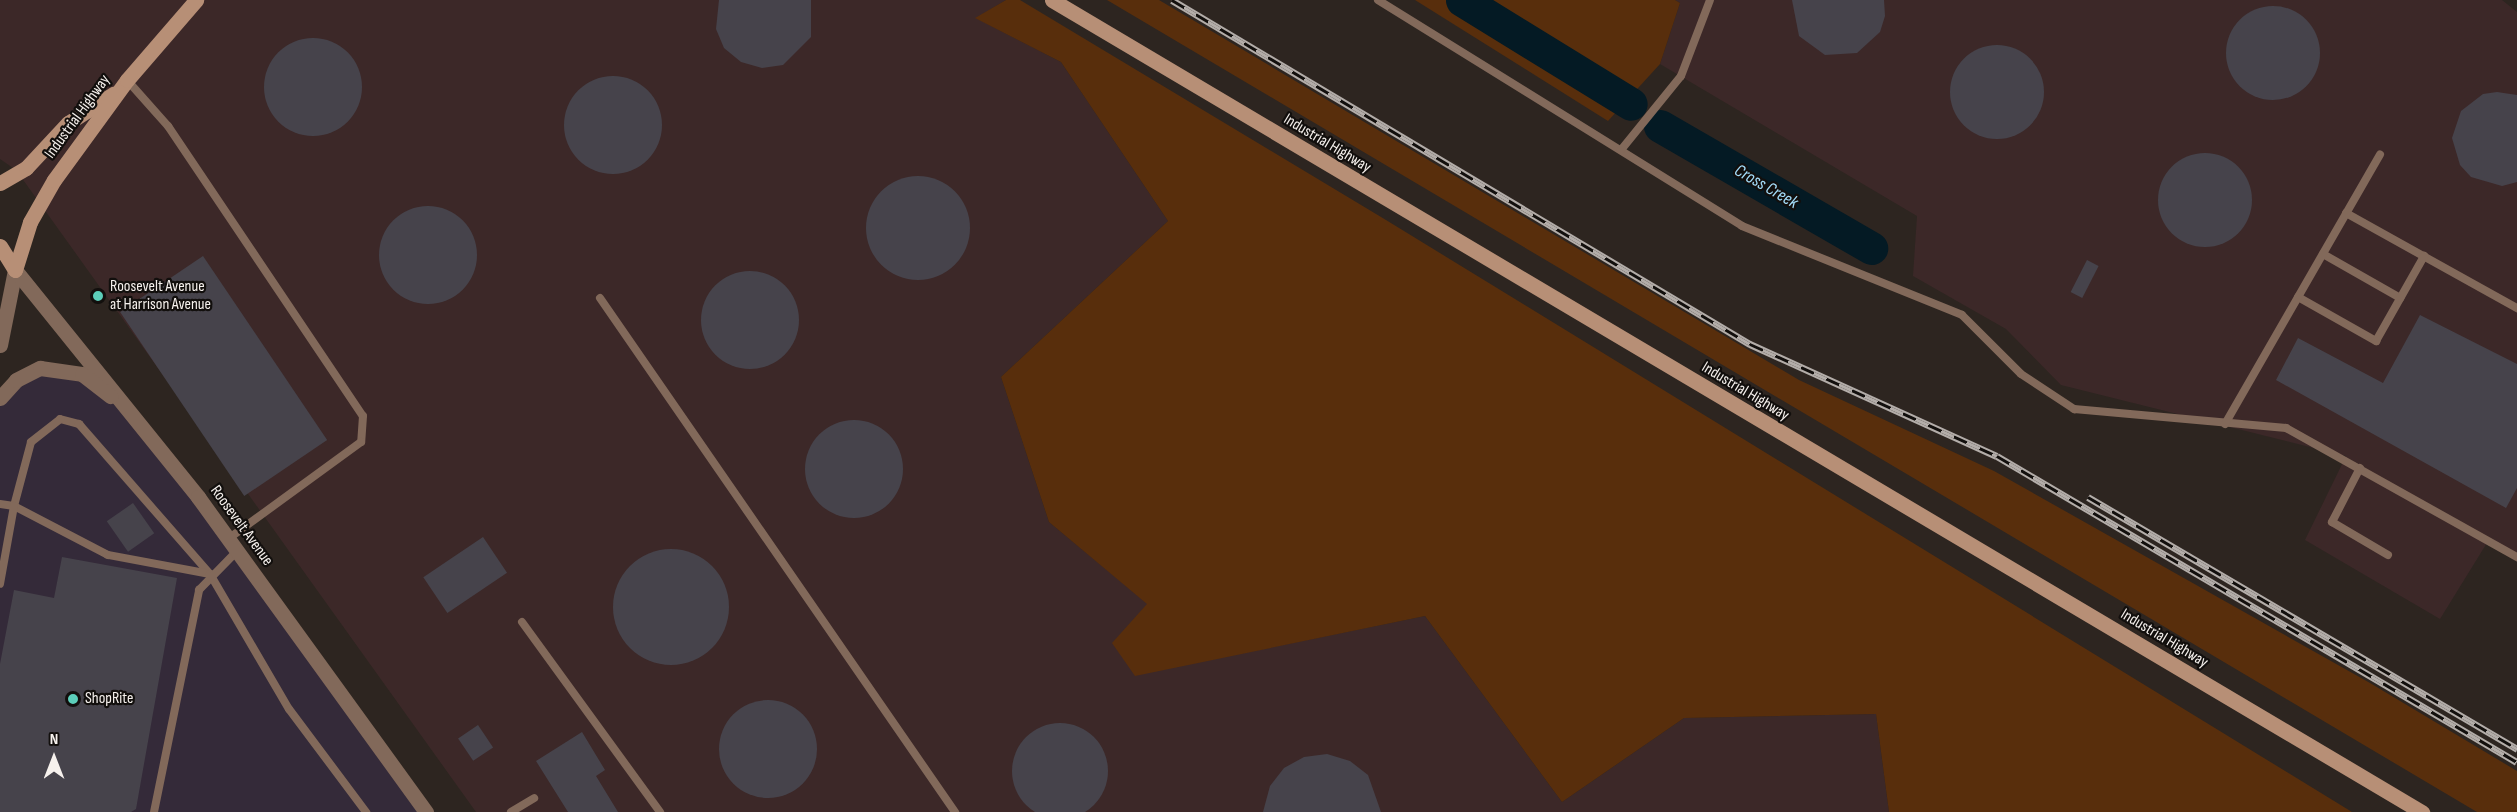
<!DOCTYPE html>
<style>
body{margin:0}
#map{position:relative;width:2517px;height:812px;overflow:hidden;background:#2d2520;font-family:"Sofia Sans Condensed",sans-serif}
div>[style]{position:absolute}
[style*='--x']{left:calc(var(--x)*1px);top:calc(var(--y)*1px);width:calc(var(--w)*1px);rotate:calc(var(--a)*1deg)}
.commercial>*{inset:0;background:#342a39}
.industrial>*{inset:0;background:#3c2828}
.green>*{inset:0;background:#582e0c}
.river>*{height:33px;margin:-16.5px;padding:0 16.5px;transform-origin:16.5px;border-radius:16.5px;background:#041a24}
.building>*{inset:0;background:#46434b;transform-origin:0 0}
.round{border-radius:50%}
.service>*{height:8px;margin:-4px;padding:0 4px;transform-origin:4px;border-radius:4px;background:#82695a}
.minor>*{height:15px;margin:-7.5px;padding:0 7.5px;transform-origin:7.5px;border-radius:7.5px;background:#82695a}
.tertiary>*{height:15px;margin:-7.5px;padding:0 7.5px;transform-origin:7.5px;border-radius:7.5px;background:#82695a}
.secondary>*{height:15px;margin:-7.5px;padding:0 7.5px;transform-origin:7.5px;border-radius:7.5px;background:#b78f76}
.rail>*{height:7px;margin-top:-3.5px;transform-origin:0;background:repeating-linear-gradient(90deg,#120f0d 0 14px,#b3ada9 0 28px);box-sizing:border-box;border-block:2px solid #b3ada9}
.dots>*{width:16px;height:16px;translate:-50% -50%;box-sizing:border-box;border:3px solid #120f0d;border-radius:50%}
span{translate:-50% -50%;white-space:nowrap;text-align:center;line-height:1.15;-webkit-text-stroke:4.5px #120f0d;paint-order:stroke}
.street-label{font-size:16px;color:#f6f1ed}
.poi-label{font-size:16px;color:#f6f1ed}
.left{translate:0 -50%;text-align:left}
.water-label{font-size:18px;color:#a3dcf9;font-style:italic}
.north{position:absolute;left:24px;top:728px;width:60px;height:60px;-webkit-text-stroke:4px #120f0d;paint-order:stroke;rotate:0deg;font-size:16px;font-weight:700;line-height:24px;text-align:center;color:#f6f1ed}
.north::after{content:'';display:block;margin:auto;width:21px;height:27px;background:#f6f1ed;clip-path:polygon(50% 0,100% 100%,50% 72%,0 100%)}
</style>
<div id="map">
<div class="commercial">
<div style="clip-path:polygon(62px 368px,131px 411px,426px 812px,0 812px,0 398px,16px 380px)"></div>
</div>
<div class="industrial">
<div style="clip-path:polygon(0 0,1006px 0,976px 18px,1061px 62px,1168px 221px,1001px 377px,1049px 522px,1148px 604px,1135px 675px,1425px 616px,1562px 802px,1684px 718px,1876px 714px,1889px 812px,476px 812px,16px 170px,0 159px)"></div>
<div style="clip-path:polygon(1675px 0,2502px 0,2517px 12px,2517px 554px,2490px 538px,2440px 619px,2305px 540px,2346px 456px,2061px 385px,2006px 329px,1913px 276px,1917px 216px,1660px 64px,1680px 3px)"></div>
</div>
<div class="green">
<div style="clip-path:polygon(1006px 0,1020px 0,1386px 220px,2352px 812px,1889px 812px,1876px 714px,1684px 718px,1562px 802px,1425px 616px,1135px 676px,1112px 643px,1147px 604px,1049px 522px,1001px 377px,1168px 221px,1061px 62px,975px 18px)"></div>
<div style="clip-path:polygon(1107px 0,1159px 0,1799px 380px,1994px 471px,2370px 683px,2517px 771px,2517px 812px,2477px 812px)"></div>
<div style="clip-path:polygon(1415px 0,1675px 0,1680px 3px,1660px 64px,1608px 121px)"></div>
</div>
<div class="river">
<div style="--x:1462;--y:0;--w:198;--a:31.6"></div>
<div style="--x:1660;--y:126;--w:244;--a:30"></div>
</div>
<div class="building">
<div style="clip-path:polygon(719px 0,811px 0,811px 37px,783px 65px,762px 68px,741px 62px,724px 48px,716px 29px)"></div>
<div style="clip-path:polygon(1792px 0,1884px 0,1885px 16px,1880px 32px,1857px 53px,1825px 55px,1799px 36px)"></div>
<div class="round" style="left:2226px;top:6px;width:94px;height:94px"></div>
<div class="round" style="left:264px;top:38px;width:98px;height:98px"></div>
<div class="round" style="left:1950px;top:45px;width:94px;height:94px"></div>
<div class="round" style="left:564px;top:76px;width:98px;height:98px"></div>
<div style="clip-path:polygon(2497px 92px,2517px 95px,2517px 182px,2502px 186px,2471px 177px,2460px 165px,2452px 138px,2461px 111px,2483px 94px)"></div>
<div class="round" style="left:2158px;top:153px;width:94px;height:94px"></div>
<div class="round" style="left:866px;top:176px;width:104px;height:104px"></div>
<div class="round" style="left:379px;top:206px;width:98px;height:98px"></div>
<div style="left:203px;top:256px;width:222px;height:100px;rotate:56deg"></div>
<div style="left:2087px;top:260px;width:13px;height:36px;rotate:27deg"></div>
<div class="round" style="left:701px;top:271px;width:98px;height:98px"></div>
<div style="clip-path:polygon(2420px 315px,2517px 364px,2517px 488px,2506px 508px,2276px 380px,2298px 338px,2383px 383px)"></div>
<div class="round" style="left:805px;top:420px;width:98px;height:98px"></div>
<div style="left:133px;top:503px;width:37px;height:32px;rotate:55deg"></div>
<div style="left:483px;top:537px;width:43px;height:72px;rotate:56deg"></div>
<div class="round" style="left:613px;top:549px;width:116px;height:116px"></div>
<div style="clip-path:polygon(62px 557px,177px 578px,136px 809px,131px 812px,0 812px,0 664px,14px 590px,54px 598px)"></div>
<div class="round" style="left:719px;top:700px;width:98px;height:98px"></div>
<div class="round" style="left:1012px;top:723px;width:96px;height:96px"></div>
<div style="left:478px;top:725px;width:27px;height:24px;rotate:56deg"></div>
<div style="clip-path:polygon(582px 732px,605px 770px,596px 776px,618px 812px,568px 812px,536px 761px)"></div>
<div style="clip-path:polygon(1327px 754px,1350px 761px,1368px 775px,1381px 812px,1263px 812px,1270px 786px,1284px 768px,1304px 757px)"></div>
</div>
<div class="service">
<div style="--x:1378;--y:0;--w:428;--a:31.8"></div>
<div style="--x:1742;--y:226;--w:237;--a:22"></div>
<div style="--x:1962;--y:315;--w:83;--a:45"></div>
<div style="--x:2021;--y:374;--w:64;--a:33.4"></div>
<div style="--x:2074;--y:409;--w:213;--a:5.1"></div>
<div style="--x:2286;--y:428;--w:265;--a:29.2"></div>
<div style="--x:127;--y:80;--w:62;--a:48.3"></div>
<div style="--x:168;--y:126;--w:349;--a:56.1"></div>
<div style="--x:363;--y:416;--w:26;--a:94"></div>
<div style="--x:361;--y:442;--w:165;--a:143.9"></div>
<div style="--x:1621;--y:150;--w:95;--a:-51"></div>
<div style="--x:1681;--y:76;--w:81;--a:-69.1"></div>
<div style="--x:2346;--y:213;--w:196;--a:29.1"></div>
<div style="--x:2323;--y:254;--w:89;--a:29.7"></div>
<div style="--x:2298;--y:297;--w:90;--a:29.4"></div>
<div style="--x:2376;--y:341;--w:98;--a:-60.5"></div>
<div style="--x:600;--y:298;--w:625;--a:55.37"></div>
<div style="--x:60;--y:419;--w:20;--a:15"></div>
<div style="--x:79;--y:424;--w:199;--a:48.9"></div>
<div style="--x:210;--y:574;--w:104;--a:-169.4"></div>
<div style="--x:108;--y:555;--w:106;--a:-152.5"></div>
<div style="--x:14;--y:506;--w:66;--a:-75.1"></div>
<div style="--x:31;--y:442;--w:37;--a:-38"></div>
<div style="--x:2225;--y:424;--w:311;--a:-60.1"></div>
<div style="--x:2360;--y:468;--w:61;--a:117.4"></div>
<div style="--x:2332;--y:522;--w:65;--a:30.5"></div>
<div style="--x:0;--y:504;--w:14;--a:8"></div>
<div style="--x:14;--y:506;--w:79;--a:100.2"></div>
<div style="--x:210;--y:574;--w:156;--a:59.7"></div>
<div style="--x:289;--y:709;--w:129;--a:53.2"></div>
<div style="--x:522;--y:622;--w:235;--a:54"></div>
<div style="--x:154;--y:812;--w:227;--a:-78.5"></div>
<div style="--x:199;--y:590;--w:54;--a:-45.7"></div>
<div style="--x:511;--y:812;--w:27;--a:-31"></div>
</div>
<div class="minor">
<div style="--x:0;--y:345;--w:76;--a:-78.7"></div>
</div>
<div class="tertiary">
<div style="--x:15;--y:270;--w:292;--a:51.1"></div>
<div style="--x:198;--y:497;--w:389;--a:54.1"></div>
<div style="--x:0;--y:398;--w:24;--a:-48"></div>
<div style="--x:16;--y:380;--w:27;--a:-27"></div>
<div style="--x:40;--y:368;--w:42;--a:8.1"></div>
<div style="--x:82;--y:374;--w:36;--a:38"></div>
</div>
<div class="secondary">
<div style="--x:1052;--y:0;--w:1593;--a:30.66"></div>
<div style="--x:0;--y:183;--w:30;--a:-30"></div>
<div style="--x:26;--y:168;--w:62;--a:-47"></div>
<div style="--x:68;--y:123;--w:54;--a:-32.8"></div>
<div style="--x:0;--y:246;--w:28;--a:58"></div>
<div style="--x:15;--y:270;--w:50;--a:-72.6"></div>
<div style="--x:30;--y:222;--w:48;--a:-60.3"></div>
<div style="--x:54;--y:180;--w:124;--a:-53.9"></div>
<div style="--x:127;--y:80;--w:106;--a:-49.2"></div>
</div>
<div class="rail">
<div style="--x:1172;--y:0;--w:673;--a:30.76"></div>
<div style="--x:1750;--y:344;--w:271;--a:24.4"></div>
<div style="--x:1997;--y:456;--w:603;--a:30.48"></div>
<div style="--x:2088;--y:497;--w:498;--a:30.4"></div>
</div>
<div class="dots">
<div style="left:98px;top:296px;background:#5cceba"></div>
<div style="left:73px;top:699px;background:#5cceba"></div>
</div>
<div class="street-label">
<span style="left:78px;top:117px;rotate:-54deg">Industrial Highway</span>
<span style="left:1327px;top:144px;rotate:31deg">Industrial Highway</span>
<span style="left:1745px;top:392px;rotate:31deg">Industrial Highway</span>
<span style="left:241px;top:526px;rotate:54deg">Roosevelt Avenue</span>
<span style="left:2164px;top:639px;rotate:31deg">Industrial Highway</span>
</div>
<div class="poi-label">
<span class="left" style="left:110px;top:296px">Roosevelt Avenue<br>at Harrison Avenue</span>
<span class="left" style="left:85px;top:699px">ShopRite</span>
</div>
<div class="water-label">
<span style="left:1766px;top:187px;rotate:30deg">Cross Creek</span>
</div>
<div class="north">N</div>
</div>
